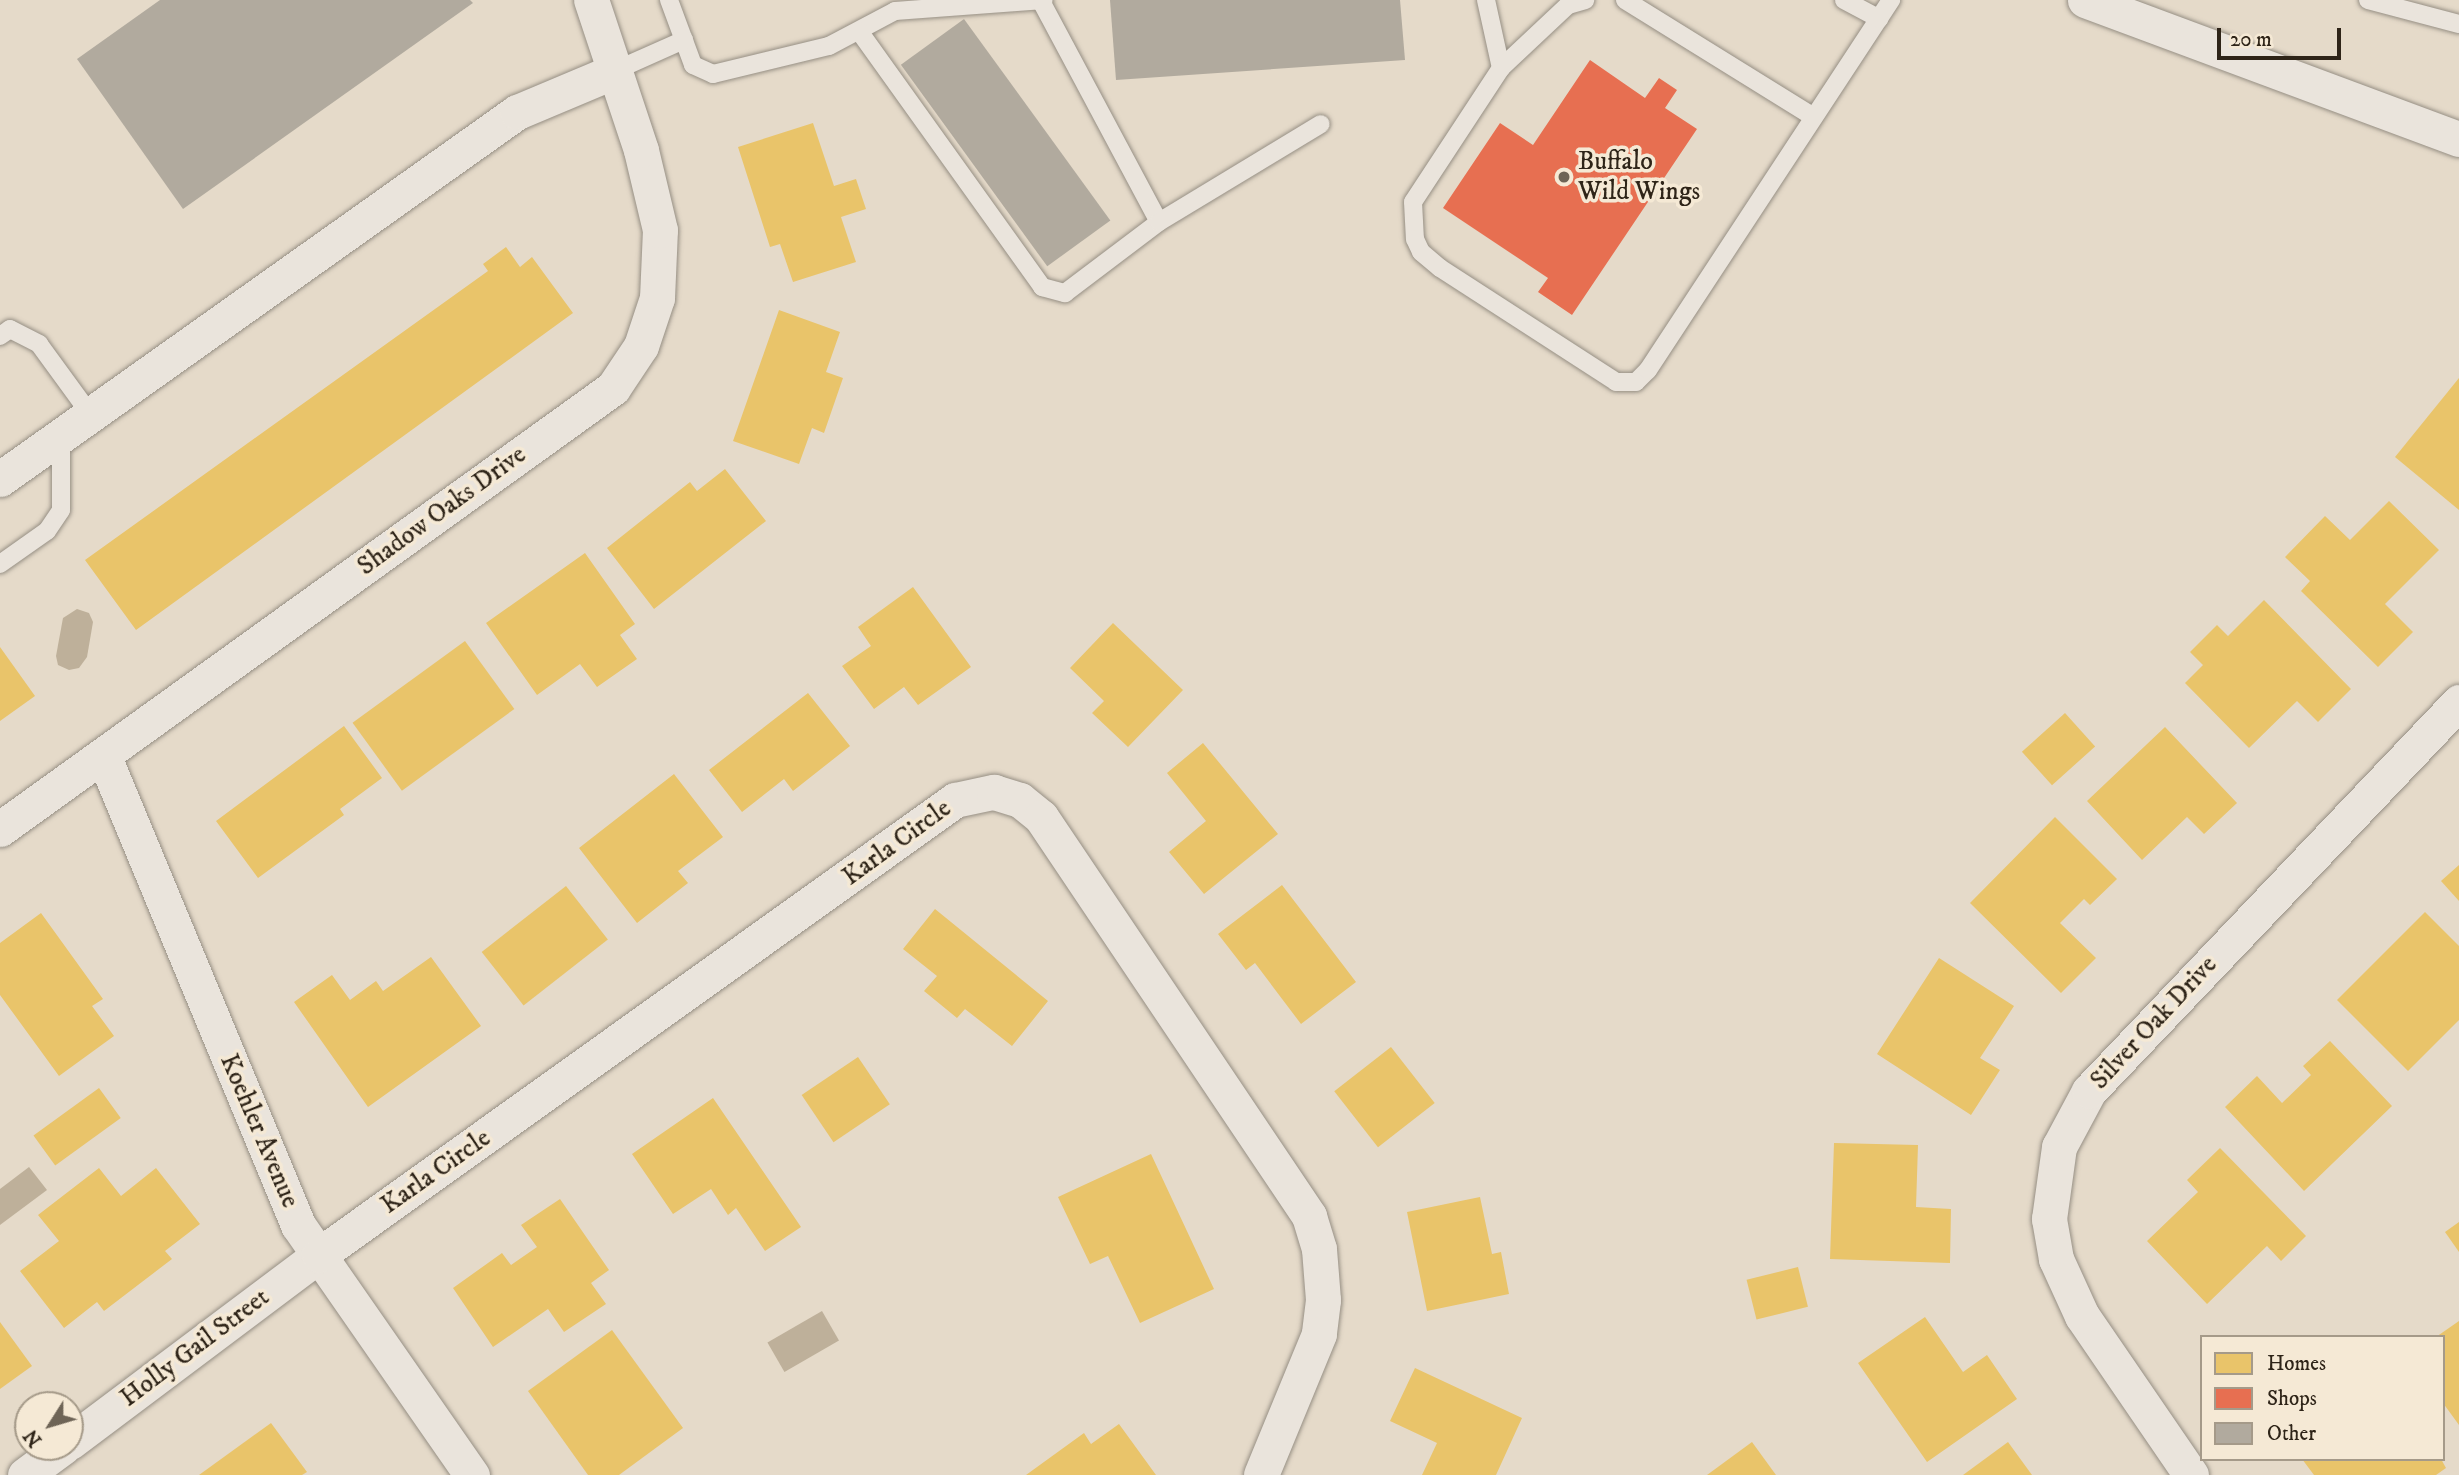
<!DOCTYPE html>
<style>
body{margin:0}
#map{position:relative;width:2459px;height:1475px;overflow:hidden;background:#e5dac9;font-family:"IM FELL DW Pica",serif}
div>[style]{position:absolute}
[style*='--x']{left:calc(var(--x)*1px);top:calc(var(--y)*1px);width:calc(var(--w)*1px);rotate:calc(var(--a)*1deg)}
.water>*{inset:0;background:#beb09a;transform-origin:0 0}
.homes>*{inset:0;background:#e9c46a;transform-origin:0 0}
.shops>*{inset:0;background:#e76f51}
.building>*{inset:0;background:#b1aa9e;transform-origin:0 0}
.roads{filter:drop-shadow(0 0 2px #968f84) drop-shadow(0 0 2px #968f84)}
.service>*{height:18px;margin:-9px;padding:0 9px;transform-origin:9px;border-radius:9px;background:#eae4dc}
.minor>*{height:35px;margin:-17.5px;padding:0 17.5px;transform-origin:17.5px;border-radius:17.5px;background:#eae4dc}
.dots>*{width:19px;height:19px;translate:-50% -50%;box-sizing:border-box;border:4px solid #f5e9d5;border-radius:50%}
span{translate:-50% -50%;white-space:nowrap;text-align:center;line-height:1.15;-webkit-text-stroke:7px #f5e9d5;paint-order:stroke}
.poi-label{font-size:26px;color:#2e2418}
.left{translate:0 -50%;text-align:left}
.street-label{font-size:26px;color:#2e2418}
.legend{position:absolute;left:2200px;top:1335px;width:245px;height:126px;box-sizing:border-box;background:#f5e9d5;border:2px solid #a59a89;margin:0;padding:9px 12px;list-style:none;font-size:21px;color:#2e2418}
.legend li{display:flex;align-items:center;gap:14px;height:35px}
.legend b{width:35px;border:2px solid #a59a89}
.north{position:absolute;left:14px;top:1391px;width:70px;height:70px;box-sizing:border-box;background:#f5e9d5;border:2px solid #a59a89;border-radius:50%;rotate:233deg;font-size:19px;font-weight:700;line-height:28px;text-align:center;color:#2e2418}
.north::after{content:'';display:block;margin:auto;width:24px;height:32px;background:#6e6456;clip-path:polygon(50% 0,100% 100%,50% 72%,0 100%)}
.scale{position:absolute;left:2217px;top:28px;width:124px;height:32px;box-sizing:border-box;border:4px solid #2e2418;border-top:0;padding-left:9px;font-size:21px;line-height:24px;white-space:nowrap;color:#2e2418;-webkit-text-stroke:5px #f5e9d5;paint-order:stroke}
</style>
<div id="map">
<div class="water">
<div style="clip-path:polygon(77px 609px,89px 613px,93px 622px,87px 657px,79px 668px,69px 670px,58px 665px,56px 656px,63px 618px)"></div>
<div style="clip-path:polygon(29px 1167px,47px 1190px,0 1225px,0 1189px)"></div>
<div style="left:822px;top:1311px;width:34px;height:63px;rotate:60deg"></div>
</div>
<div class="homes">
<div style="clip-path:polygon(813px 123px,834px 186px,856px 179px,866px 209px,841px 217px,856px 262px,793px 282px,780px 244px,770px 247px,738px 147px)"></div>
<div style="clip-path:polygon(506px 247px,520px 267px,532px 257px,573px 313px,136px 630px,85px 560px,488px 271px,483px 264px)"></div>
<div style="clip-path:polygon(779px 310px,840px 332px,826px 372px,843px 378px,824px 433px,812px 428px,799px 464px,733px 441px)"></div>
<div style="clip-path:polygon(2459px 378px,2459px 510px,2395px 457px)"></div>
<div style="clip-path:polygon(725px 469px,766px 521px,654px 609px,607px 548px,690px 482px,697px 491px)"></div>
<div style="clip-path:polygon(2389px 501px,2439px 550px,2385px 604px,2413px 632px,2378px 667px,2301px 591px,2310px 581px,2285px 557px,2325px 516px,2350px 540px)"></div>
<div style="clip-path:polygon(585px 553px,635px 624px,620px 635px,637px 659px,597px 687px,580px 664px,537px 695px,486px 623px)"></div>
<div style="clip-path:polygon(913px 587px,971px 667px,918px 705px,904px 687px,874px 709px,842px 666px,871px 646px,858px 627px)"></div>
<div style="clip-path:polygon(2264px 600px,2351px 689px,2318px 722px,2297px 701px,2249px 748px,2185px 683px,2203px 665px,2190px 652px,2217px 625px,2228px 636px)"></div>
<div style="clip-path:polygon(1113px 623px,1183px 690px,1128px 747px,1092px 713px,1104px 701px,1070px 668px)"></div>
<div style="left:465px;top:641px;width:84px;height:139px;rotate:54deg"></div>
<div style="clip-path:polygon(0 647px,35px 696px,0 721px)"></div>
<div style="clip-path:polygon(808px 693px,850px 746px,793px 791px,784px 779px,742px 812px,709px 770px)"></div>
<div style="left:2065px;top:713px;width:45px;height:58px;rotate:48deg"></div>
<div style="clip-path:polygon(344px 726px,382px 778px,340px 809px,344px 815px,258px 878px,216px 821px)"></div>
<div style="clip-path:polygon(2165px 727px,2237px 803px,2204px 834px,2187px 817px,2142px 860px,2087px 801px)"></div>
<div style="clip-path:polygon(1203px 743px,1278px 834px,1204px 894px,1169px 852px,1206px 821px,1167px 773px)"></div>
<div style="clip-path:polygon(674px 774px,723px 837px,678px 871px,688px 883px,637px 923px,579px 848px)"></div>
<div style="clip-path:polygon(2055px 817px,2117px 879px,2090px 905px,2084px 899px,2060px 923px,2096px 958px,2061px 993px,1970px 903px)"></div>
<div style="clip-path:polygon(2459px 865px,2459px 901px,2441px 881px)"></div>
<div style="clip-path:polygon(1282px 885px,1356px 982px,1301px 1024px,1255px 963px,1246px 970px,1218px 934px)"></div>
<div style="left:566px;top:886px;width:68px;height:107px;rotate:52deg"></div>
<div style="clip-path:polygon(935px 909px,1048px 1001px,1012px 1046px,965px 1009px,957px 1018px,924px 991px,937px 976px,903px 949px)"></div>
<div style="clip-path:polygon(2425px 912px,2459px 946px,2459px 1020px,2408px 1071px,2337px 1000px)"></div>
<div style="clip-path:polygon(41px 913px,103px 999px,92px 1006px,114px 1036px,59px 1076px,0 995px,0 943px)"></div>
<div style="clip-path:polygon(431px 957px,481px 1026px,368px 1107px,294px 1002px,332px 975px,350px 1000px,376px 981px,383px 991px)"></div>
<div style="clip-path:polygon(1939px 958px,2014px 1006px,1980px 1058px,2000px 1070px,1971px 1115px,1877px 1054px)"></div>
<div style="clip-path:polygon(2330px 1041px,2392px 1106px,2304px 1191px,2225px 1107px,2257px 1076px,2282px 1103px,2311px 1075px,2303px 1066px)"></div>
<div style="left:1391px;top:1047px;width:71px;height:72px;rotate:52deg"></div>
<div style="left:858px;top:1057px;width:57px;height:68px;rotate:56deg"></div>
<div style="left:99px;top:1088px;width:37px;height:81px;rotate:54deg"></div>
<div style="clip-path:polygon(713px 1098px,801px 1227px,765px 1251px,736px 1208px,728px 1215px,711px 1189px,673px 1214px,632px 1154px)"></div>
<div style="clip-path:polygon(1834px 1143px,1918px 1145px,1916px 1207px,1951px 1209px,1950px 1263px,1830px 1259px)"></div>
<div style="clip-path:polygon(2220px 1148px,2306px 1236px,2281px 1261px,2267px 1246px,2207px 1304px,2147px 1241px,2198px 1192px,2187px 1180px)"></div>
<div style="clip-path:polygon(1151px 1154px,1214px 1289px,1140px 1323px,1108px 1256px,1090px 1264px,1058px 1197px)"></div>
<div style="clip-path:polygon(99px 1168px,121px 1196px,156px 1168px,200px 1224px,165px 1251px,172px 1259px,104px 1311px,97px 1302px,64px 1328px,20px 1271px,59px 1241px,38px 1215px)"></div>
<div style="clip-path:polygon(1480px 1197px,1492px 1254px,1501px 1252px,1509px 1294px,1427px 1311px,1407px 1212px)"></div>
<div style="clip-path:polygon(560px 1199px,609px 1270px,591px 1283px,606px 1304px,564px 1332px,548px 1309px,493px 1347px,453px 1288px,502px 1253px,511px 1265px,537px 1247px,521px 1225px)"></div>
<div style="clip-path:polygon(2459px 1222px,2459px 1252px,2445px 1232px)"></div>
<div style="left:1798px;top:1267px;width:41px;height:53px;rotate:76deg"></div>
<div style="clip-path:polygon(1925px 1317px,1963px 1372px,1987px 1355px,2017px 1399px,1927px 1462px,1858px 1363px)"></div>
<div style="clip-path:polygon(2459px 1321px,2459px 1425px,2443px 1403px,2443px 1337px,2436px 1337px)"></div>
<div style="clip-path:polygon(0 1322px,32px 1366px,0 1389px)"></div>
<div style="clip-path:polygon(612px 1330px,683px 1428px,619px 1475px,588px 1475px,528px 1391px)"></div>
<div style="clip-path:polygon(1415px 1368px,1522px 1418px,1496px 1475px,1422px 1475px,1437px 1443px,1390px 1421px)"></div>
<div style="clip-path:polygon(271px 1423px,307px 1472px,302px 1475px,199px 1475px)"></div>
<div style="clip-path:polygon(1119px 1424px,1156px 1475px,1026px 1475px,1084px 1433px,1091px 1444px)"></div>
<div style="clip-path:polygon(1752px 1442px,1776px 1475px,1707px 1475px)"></div>
<div style="clip-path:polygon(2008px 1442px,2032px 1475px,1963px 1475px)"></div>
<div style="clip-path:polygon(2302px 1459px,2441px 1459px,2446px 1468px,2436px 1475px,2314px 1475px)"></div>
</div>
<div class="shops">
<div style="clip-path:polygon(1590px 60px,1645px 98px,1659px 78px,1677px 90px,1665px 108px,1697px 129px,1572px 315px,1538px 292px,1548px 278px,1443px 208px,1500px 123px,1533px 145px)"></div>
</div>
<div class="building">
<div style="clip-path:polygon(160px 0,470px 0,473px 3px,183px 209px,77px 59px)"></div>
<div style="clip-path:polygon(1110px 0,1400px 0,1405px 60px,1116px 80px)"></div>
<div style="left:964px;top:19px;width:249px;height:78px;rotate:54deg"></div>
</div>
<div class="roads">
<div class="service">
<div style="--x:669;--y:0;--w:69;--a:69.7"></div>
<div style="--x:693;--y:65;--w:22;--a:24"></div>
<div style="--x:713;--y:74;--w:119;--a:-13.6"></div>
<div style="--x:829;--y:46;--w:75;--a:-27.9"></div>
<div style="--x:895;--y:11;--w:149;--a:-4.2"></div>
<div style="--x:1486;--y:0;--w:70;--a:77.6"></div>
<div style="--x:1501;--y:68;--w:160;--a:123.3"></div>
<div style="--x:1413;--y:202;--w:37;--a:87"></div>
<div style="--x:1415;--y:239;--w:14;--a:65"></div>
<div style="--x:1421;--y:252;--w:25;--a:40"></div>
<div style="--x:1440;--y:268;--w:210;--a:32.9"></div>
<div style="--x:1616;--y:382;--w:20;--a:0"></div>
<div style="--x:1636;--y:382;--w:17;--a:-45"></div>
<div style="--x:1648;--y:370;--w:443;--a:-56.7"></div>
<div style="--x:1625;--y:0;--w:222;--a:31.8"></div>
<div style="--x:1844;--y:0;--w:40;--a:28"></div>
<div style="--x:2368;--y:0;--w:94;--a:14.8"></div>
<div style="--x:1042;--y:3;--w:248;--a:61.9"></div>
<div style="--x:859;--y:31;--w:315;--a:54.4"></div>
<div style="--x:1042;--y:287;--w:24;--a:15"></div>
<div style="--x:1065;--y:293;--w:118;--a:-37.1"></div>
<div style="--x:1159;--y:222;--w:189;--a:-31.2"></div>
<div style="--x:1501;--y:68;--w:92;--a:-43.2"></div>
<div style="--x:1568;--y:5;--w:18;--a:-16"></div>
<div style="--x:612;--y:72;--w:79;--a:-24"></div>
<div style="--x:0;--y:336;--w:12;--a:-35"></div>
<div style="--x:10;--y:329;--w:33;--a:27"></div>
<div style="--x:39;--y:344;--w:87;--a:53.9"></div>
<div style="--x:0;--y:564;--w:57;--a:-35.1"></div>
<div style="--x:47;--y:531;--w:25;--a:-56"></div>
<div style="--x:61;--y:510;--w:75;--a:-90"></div>
</div>
<div class="minor">
<div style="--x:2085;--y:0;--w:399;--a:20.4"></div>
<div style="--x:0;--y:479;--w:634;--a:-35.37"></div>
<div style="--x:517;--y:112;--w:103;--a:-22.8"></div>
<div style="--x:104;--y:757;--w:507;--a:67.48"></div>
<div style="--x:298;--y:1225;--w:305;--a:55.2"></div>
<div style="--x:0;--y:829;--w:755;--a:-35.73"></div>
<div style="--x:613;--y:388;--w:50;--a:-56.3"></div>
<div style="--x:641;--y:346;--w:51;--a:-71.6"></div>
<div style="--x:657;--y:298;--w:68;--a:-87.5"></div>
<div style="--x:660;--y:230;--w:82;--a:-103.4"></div>
<div style="--x:641;--y:150;--w:158;--a:-108.4"></div>
<div style="--x:70;--y:1442;--w:311;--a:-36.9"></div>
<div style="--x:319;--y:1255;--w:782;--a:-35.58"></div>
<div style="--x:955;--y:800;--w:40;--a:-12"></div>
<div style="--x:994;--y:792;--w:27;--a:17"></div>
<div style="--x:1020;--y:800;--w:27;--a:39"></div>
<div style="--x:1041;--y:817;--w:481;--a:56.1"></div>
<div style="--x:1309;--y:1216;--w:34;--a:73"></div>
<div style="--x:1319;--y:1249;--w:51;--a:85.5"></div>
<div style="--x:1323;--y:1300;--w:34;--a:97"></div>
<div style="--x:1319;--y:1334;--w:152;--a:112.4"></div>
<div style="--x:25;--y:1475;--w:47;--a:-36.4"></div>
<div style="--x:2191;--y:1475;--w:193;--a:-124.4"></div>
<div style="--x:2082;--y:1316;--w:63;--a:-114.5"></div>
<div style="--x:2056;--y:1259;--w:41;--a:-99.9"></div>
<div style="--x:2049;--y:1219;--w:73;--a:-82.1"></div>
<div style="--x:2059;--y:1147;--w:64;--a:-61.8"></div>
<div style="--x:2089;--y:1091;--w:537;--a:-46.43"></div>
</div>
</div>
<div class="dots">
<div style="left:1564px;top:177px;background:#6e6456"></div>
</div>
<div class="poi-label">
<span class="left" style="left:1578px;top:177px">Buffalo<br>Wild Wings</span>
</div>
<div class="street-label">
<span style="left:442px;top:511px;rotate:-36deg">Shadow Oaks Drive</span>
<span style="left:897px;top:843px;rotate:-36deg">Karla Circle</span>
<span style="left:2154px;top:1023px;rotate:-47deg">Silver Oak Drive</span>
<span style="left:259px;top:1131px;rotate:67deg">Koehler Avenue</span>
<span style="left:436px;top:1172px;rotate:-35deg">Karla Circle</span>
<span style="left:195px;top:1348px;rotate:-37deg">Holly Gail Street</span>
</div>
<ul class="legend">
<li><b style="height:19px;background:#e9c46a"></b>Homes</li>
<li><b style="height:19px;background:#e76f51"></b>Shops</li>
<li><b style="height:19px;background:#b1aa9e"></b>Other</li>
</ul>
<div class="north">N</div>
<div class="scale">20 m</div>
</div>
